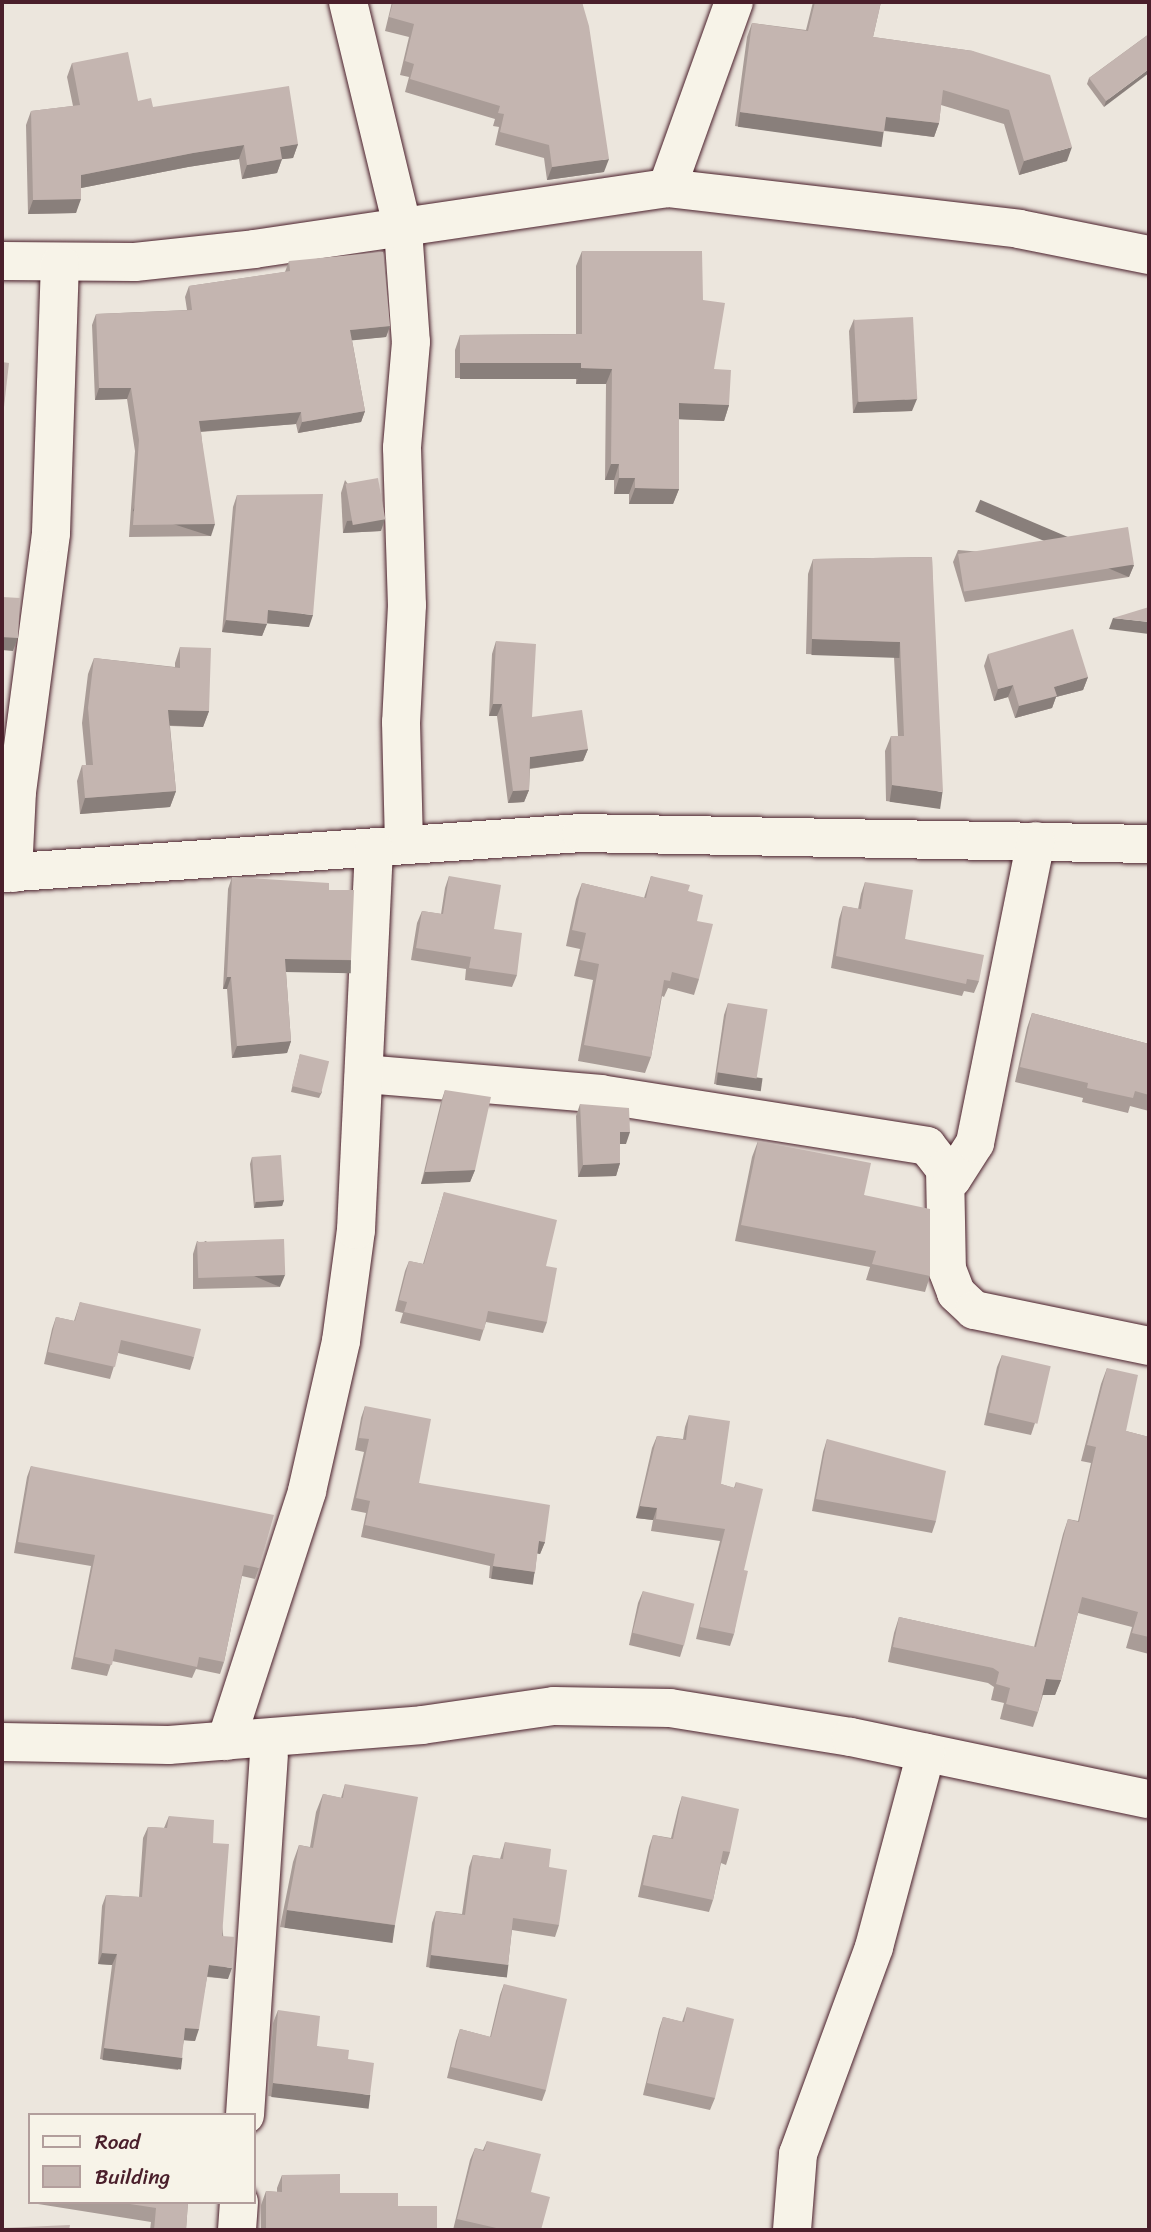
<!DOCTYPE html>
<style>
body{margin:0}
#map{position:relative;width:1151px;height:2232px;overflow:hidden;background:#ece6dd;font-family:Sriracha,sans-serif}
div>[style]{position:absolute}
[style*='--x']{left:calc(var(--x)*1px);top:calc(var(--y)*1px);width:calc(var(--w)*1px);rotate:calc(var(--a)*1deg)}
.roads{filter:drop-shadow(0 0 2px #4a1f2b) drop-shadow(0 0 2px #4a1f2b)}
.street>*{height:38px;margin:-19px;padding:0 19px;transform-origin:19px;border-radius:19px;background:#f7f3e8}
.wall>*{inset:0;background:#a99c97}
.shaded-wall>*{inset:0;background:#897f7b;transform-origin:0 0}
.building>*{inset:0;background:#c4b5b0;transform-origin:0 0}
span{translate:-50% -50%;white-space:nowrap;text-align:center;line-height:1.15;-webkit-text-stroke:6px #f7f3e8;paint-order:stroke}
.frame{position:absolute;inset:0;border:4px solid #4a1f2b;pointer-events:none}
.legend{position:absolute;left:28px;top:2113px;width:228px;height:91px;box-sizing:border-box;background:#f7f3e8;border:2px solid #b29e9c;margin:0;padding:9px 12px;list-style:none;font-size:21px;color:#4a1f2b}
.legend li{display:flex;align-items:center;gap:14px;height:35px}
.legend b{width:35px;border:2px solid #b29e9c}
</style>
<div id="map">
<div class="roads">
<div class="street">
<div style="--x:348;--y:2;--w:234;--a:76.4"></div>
<div style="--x:403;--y:229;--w:113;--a:86"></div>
<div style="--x:411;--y:342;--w:106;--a:94.9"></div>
<div style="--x:402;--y:448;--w:157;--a:88.2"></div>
<div style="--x:407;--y:605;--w:117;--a:92.9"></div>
<div style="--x:401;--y:722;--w:121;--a:88.6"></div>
<div style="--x:667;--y:188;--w:198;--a:-70.2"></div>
<div style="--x:2;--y:261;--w:133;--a:0.4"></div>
<div style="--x:135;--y:262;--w:120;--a:-6.2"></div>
<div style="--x:254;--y:249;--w:417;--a:-8.4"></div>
<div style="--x:667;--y:188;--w:354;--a:6.6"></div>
<div style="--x:1019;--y:229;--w:133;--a:11.3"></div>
<div style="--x:2;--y:873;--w:580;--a:-3.95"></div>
<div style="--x:581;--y:833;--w:568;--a:1.11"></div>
<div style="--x:13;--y:873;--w:81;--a:-87.2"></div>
<div style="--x:17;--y:792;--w:261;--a:-82.5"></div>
<div style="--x:51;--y:533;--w:269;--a:-88.1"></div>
<div style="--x:364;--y:1074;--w:237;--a:4.8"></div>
<div style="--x:600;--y:1094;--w:331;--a:9"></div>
<div style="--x:927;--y:1146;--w:29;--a:52"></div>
<div style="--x:945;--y:1169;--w:100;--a:88.9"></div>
<div style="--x:947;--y:1269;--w:26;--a:69"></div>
<div style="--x:956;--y:1293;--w:25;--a:43"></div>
<div style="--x:974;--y:1310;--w:179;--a:11.6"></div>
<div style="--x:945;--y:1169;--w:12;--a:55"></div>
<div style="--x:952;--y:1179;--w:43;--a:-57.4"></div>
<div style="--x:975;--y:1143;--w:308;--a:-78.6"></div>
<div style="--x:226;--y:1741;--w:263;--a:-72"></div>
<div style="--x:307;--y:1491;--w:154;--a:-77.2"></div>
<div style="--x:341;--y:1341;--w:112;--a:-82.3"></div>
<div style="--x:356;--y:1230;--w:381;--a:-87.3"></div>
<div style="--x:2;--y:1742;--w:167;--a:1"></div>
<div style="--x:169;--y:1745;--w:254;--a:-4.5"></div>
<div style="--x:422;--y:1725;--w:133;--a:-8.2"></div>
<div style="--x:554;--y:1706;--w:116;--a:1"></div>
<div style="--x:670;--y:1708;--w:183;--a:9.1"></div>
<div style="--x:851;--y:1737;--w:304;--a:11.8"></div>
<div style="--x:245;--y:2115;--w:360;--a:-86.2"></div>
<div style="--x:237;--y:2230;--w:28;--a:-86"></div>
<div style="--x:792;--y:2230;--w:76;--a:-85.5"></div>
<div style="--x:798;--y:2154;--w:221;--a:-69.8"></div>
<div style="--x:874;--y:1947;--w:201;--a:-75"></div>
</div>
</div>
<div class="wall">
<div style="clip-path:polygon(392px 2px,582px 2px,604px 172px,547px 180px,544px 158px,495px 145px,499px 127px,493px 126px,495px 119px,405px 92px,409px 77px,400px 75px,409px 37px,385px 31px)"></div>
<div style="clip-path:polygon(813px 2px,881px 2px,873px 37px,973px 51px,1067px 161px,1019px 175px,1004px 124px,941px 105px,939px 123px,934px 137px,884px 131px,878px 145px,735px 126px,747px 37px,752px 23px,806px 30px)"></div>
<div style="clip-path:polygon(1149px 34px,1104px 107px,1087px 84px,1089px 78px)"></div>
<div style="clip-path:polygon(72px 63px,138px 101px,153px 107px,298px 144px,293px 158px,282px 159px,277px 173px,242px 179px,239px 159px,188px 167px,81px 188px,76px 213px,28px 214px,26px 125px,31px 111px,73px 106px,67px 77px)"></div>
<div style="clip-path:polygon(582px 251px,703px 300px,714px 369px,729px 405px,724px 421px,679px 419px,679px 489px,673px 504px,629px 504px,629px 494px,614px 494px,614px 480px,605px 480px,606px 384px,576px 384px,576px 378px,455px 378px,455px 350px,460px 335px,576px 334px,576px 266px)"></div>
<div style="clip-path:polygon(289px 261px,390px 326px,386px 337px,352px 340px,365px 411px,361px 422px,298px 433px,296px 424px,201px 432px,211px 536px,129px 537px,135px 451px,127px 399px,95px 400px,92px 325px,96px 314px,187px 310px,185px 297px,189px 286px,285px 272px)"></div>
<div style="clip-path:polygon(854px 319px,912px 411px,853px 413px,849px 331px)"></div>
<div style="clip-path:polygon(345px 480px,381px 531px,343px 533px,341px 493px)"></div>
<div style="clip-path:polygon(237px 495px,309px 627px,267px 623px,262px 636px,222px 632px,233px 507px)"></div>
<div style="clip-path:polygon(958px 550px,1134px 565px,1129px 577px,965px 602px,953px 562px)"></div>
<div style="clip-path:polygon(932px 557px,938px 808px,886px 801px,885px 751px,891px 736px,898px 736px,894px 657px,806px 654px,808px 574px,813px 559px)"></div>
<div style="clip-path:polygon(496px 641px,532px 717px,588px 749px,583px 761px,530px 769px,529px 790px,524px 802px,508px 803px,497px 716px,489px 716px,492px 654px)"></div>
<div style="clip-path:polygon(180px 647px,209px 711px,203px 727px,170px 726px,176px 791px,170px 807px,80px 814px,77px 781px,82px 765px,86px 765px,82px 723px,88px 674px,94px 658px,175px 667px,175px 663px)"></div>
<div style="clip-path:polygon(988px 654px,1088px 677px,1083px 690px,1056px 697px,1052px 708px,1015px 718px,1008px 697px,994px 701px,984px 666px)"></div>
<div style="clip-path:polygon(449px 876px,494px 929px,517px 975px,512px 987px,465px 980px,466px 969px,411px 960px,417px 923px,422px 911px,441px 914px,445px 888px)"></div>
<div style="clip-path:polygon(651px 876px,688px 891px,697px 921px,699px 979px,694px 995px,668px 988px,664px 997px,662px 996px,651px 1057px,645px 1073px,578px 1061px,593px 980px,574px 976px,580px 949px,566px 946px,576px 899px,582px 883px,644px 898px)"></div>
<div style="clip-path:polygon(232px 877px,329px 890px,351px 960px,346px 972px,286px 972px,291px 1041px,287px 1053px,232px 1058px,227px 989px,223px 989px,228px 889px)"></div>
<div style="clip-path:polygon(865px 882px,905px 939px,979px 981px,974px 993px,964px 991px,962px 996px,831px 968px,839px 919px,843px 906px,858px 909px,861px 894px)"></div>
<div style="clip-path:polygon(728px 1003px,759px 1090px,714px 1084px,724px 1015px)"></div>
<div style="clip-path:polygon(1032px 1013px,1149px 1044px,1149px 1111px,1130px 1106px,1128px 1113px,1082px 1102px,1083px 1098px,1015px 1082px,1027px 1028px)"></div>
<div style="clip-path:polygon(300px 1054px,322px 1092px,319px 1098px,291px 1092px)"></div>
<div style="clip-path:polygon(445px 1090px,475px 1170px,470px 1182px,421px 1184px,441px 1102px)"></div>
<div style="clip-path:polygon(580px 1104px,626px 1144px,620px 1144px,620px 1163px,616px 1176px,578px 1177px,576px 1116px)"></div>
<div style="clip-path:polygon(758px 1141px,864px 1195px,930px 1276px,925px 1292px,866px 1280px,870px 1267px,735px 1241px,752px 1157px)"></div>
<div style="clip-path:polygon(252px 1157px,284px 1200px,282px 1206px,254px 1208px,250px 1164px)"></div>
<div style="clip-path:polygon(444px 1192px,546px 1266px,547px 1322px,543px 1333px,486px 1322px,480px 1341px,400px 1323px,403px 1313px,395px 1311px,405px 1271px,409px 1261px,423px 1264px)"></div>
<div style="clip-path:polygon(197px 1241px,280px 1287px,193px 1289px,193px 1254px)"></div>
<div style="clip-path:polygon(80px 1302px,194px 1357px,190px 1370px,118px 1353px,110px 1379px,44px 1364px,52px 1329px,56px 1317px,74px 1321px)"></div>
<div style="clip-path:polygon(1002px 1355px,1035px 1423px,1031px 1435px,984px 1425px,997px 1367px)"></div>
<div style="clip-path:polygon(1107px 1368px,1126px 1431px,1149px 1437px,1149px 1654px,1126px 1648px,1132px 1627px,1078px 1613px,1061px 1680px,1055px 1695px,1043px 1695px,1038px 1712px,1033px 1727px,1000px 1719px,1004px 1703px,991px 1700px,994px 1687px,988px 1683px,888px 1662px,894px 1633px,899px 1617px,1034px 1647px,1063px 1534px,1068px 1519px,1078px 1521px,1091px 1463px,1081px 1461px,1101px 1384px)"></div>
<div style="clip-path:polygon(365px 1406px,419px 1483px,545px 1542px,540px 1554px,537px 1553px,535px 1572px,530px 1584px,489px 1578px,490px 1566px,361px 1537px,366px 1513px,351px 1510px,364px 1452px,355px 1450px,361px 1418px)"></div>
<div style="clip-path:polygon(689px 1415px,721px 1484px,734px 1488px,736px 1482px,744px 1570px,734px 1634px,730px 1646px,696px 1639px,720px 1541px,651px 1531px,653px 1520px,636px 1518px,652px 1448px,657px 1436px,683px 1439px,685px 1427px)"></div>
<div style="clip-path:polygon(827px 1439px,936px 1521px,932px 1533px,812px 1511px,823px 1452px)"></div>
<div style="clip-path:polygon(31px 1466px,259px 1568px,255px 1579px,242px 1576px,224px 1662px,220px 1674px,196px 1669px,192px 1678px,112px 1661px,107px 1676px,71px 1669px,91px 1566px,14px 1553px,27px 1477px)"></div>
<div style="clip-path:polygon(643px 1591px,684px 1644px,680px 1657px,629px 1645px,638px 1603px)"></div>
<div style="clip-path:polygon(345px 1784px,395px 1925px,389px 1942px,280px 1927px,293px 1862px,299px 1845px,310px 1847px,316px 1812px,323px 1794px,341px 1798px)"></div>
<div style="clip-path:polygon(682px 1796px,730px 1852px,726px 1865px,721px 1863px,713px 1900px,709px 1912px,638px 1897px,649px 1847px,653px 1835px,671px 1838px,678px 1809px)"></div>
<div style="clip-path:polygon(169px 1816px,213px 1843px,228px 1979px,207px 1977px,195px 2041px,184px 2040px,178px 2070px,100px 2059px,112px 1965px,98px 1964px,102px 1906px,106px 1895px,139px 1897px,143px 1838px,148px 1827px,164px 1828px)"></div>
<div style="clip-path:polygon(505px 1842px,549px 1867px,559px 1925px,555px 1937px,512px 1930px,508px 1965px,503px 1977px,426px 1967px,432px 1923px,436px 1911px,462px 1914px,469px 1867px,473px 1855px,500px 1859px)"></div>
<div style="clip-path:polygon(504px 1984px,546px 2090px,542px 2101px,447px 2078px,456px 2041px,460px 2029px,490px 2037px,500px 1995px)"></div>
<div style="clip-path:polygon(687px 2007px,715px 2098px,710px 2110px,643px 2095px,659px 2029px,663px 2017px,682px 2022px)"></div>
<div style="clip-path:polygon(278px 2010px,317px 2046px,348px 2059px,366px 2107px,268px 2096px,273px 2023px)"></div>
<div style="clip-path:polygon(487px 2141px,541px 2230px,453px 2230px,470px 2160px,475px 2148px,483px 2150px)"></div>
<div style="clip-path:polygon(282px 2175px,340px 2193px,398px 2206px,437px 2230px,261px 2230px,261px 2205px,266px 2191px,277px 2192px,277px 2188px)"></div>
<div style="clip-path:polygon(38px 2202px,188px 2202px,186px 2230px,150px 2230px,151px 2222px,38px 2204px)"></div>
</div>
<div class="shaded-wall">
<div style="clip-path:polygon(1149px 69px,1149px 73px,1104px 107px,1106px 101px)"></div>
<div style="left:740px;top:112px;width:145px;height:15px;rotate:8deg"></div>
<div style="clip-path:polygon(886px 117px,939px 123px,934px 137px,881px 130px)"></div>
<div style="clip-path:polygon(298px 144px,293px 158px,275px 160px,280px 147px)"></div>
<div style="clip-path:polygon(244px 145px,239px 159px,188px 167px,76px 189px,81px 175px,193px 153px)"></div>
<div style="clip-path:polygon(1072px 147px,1067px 161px,1019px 175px,1024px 161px)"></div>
<div style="clip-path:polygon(282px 159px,277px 173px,242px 179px,247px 165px)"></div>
<div style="clip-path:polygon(609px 159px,604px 172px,547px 180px,552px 167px)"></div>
<div style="clip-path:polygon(81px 199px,76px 213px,28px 214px,33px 200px)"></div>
<div style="clip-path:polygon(390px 326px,386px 337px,346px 341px,350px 330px)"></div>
<div style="left:460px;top:363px;width:121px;height:16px"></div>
<div style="clip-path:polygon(581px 368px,612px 369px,606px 384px,576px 384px)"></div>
<div style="clip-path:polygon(99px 388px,131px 388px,127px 399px,95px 400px)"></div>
<div style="clip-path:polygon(917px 399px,912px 411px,853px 413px,858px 401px)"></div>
<div style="clip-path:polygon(679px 403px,729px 405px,724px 421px,673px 419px)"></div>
<div style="clip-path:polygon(365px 411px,361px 422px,298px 433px,302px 422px)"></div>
<div style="clip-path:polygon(301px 412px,296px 424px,195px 432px,199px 421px)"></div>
<div style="clip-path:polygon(611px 464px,619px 464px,614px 480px,605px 480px)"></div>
<div style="clip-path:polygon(619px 478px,635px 478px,629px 494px,614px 494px)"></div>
<div style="clip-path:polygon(635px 488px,679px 489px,673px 504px,629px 504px)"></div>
<div style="clip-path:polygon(385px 519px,381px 531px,343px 533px,347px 521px)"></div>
<div style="left:215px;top:524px;width:13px;height:82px;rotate:108deg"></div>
<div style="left:1134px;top:565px;width:13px;height:167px;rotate:113deg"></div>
<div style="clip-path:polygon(268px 610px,313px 615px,309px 627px,263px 623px)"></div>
<div style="clip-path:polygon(1113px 618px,1149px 622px,1149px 634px,1109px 629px)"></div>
<div style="clip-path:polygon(226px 620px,267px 624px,262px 636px,222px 632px)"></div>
<div style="clip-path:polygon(2px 637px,18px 637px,13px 651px,2px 650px)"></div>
<div style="left:812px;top:639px;width:88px;height:16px;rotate:2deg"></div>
<div style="clip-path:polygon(1088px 677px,1083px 690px,1056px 697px,1052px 708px,1015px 718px,1019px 706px,1054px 687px)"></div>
<div style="clip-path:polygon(1013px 685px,1008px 697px,994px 701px,998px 689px)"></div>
<div style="clip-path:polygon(493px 704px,502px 704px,497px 716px,489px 716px)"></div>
<div style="clip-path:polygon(168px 710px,209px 711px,203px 727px,163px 725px)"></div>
<div style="clip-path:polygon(588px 749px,583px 761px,526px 769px,530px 757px)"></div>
<div style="left:892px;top:785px;width:51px;height:17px;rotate:8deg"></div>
<div style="clip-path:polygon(529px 790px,524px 802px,508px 803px,513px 791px)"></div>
<div style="clip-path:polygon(176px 791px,170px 807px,80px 814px,85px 798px)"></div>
<div style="left:285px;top:959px;width:66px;height:13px;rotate:1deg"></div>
<div style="clip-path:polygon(227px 977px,231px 977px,227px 989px,223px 989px)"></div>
<div style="clip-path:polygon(291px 1041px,287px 1053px,232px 1058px,237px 1046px)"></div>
<div style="left:718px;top:1072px;width:45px;height:13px;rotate:8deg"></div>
<div style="clip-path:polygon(620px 1132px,630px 1132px,626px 1144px,615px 1144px)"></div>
<div style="clip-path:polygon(620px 1163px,616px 1176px,578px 1177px,583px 1165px)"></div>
<div style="clip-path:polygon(475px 1170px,470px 1182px,421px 1184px,425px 1172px)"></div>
<div style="clip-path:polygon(284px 1200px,282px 1206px,254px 1208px,256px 1202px)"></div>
<div style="left:285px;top:1275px;width:13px;height:87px;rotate:113deg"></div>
<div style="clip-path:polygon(640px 1506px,657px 1508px,653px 1520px,636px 1518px)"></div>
<div style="clip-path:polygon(539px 1541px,545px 1542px,540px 1554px,535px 1553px)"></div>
<div style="left:493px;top:1566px;width:42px;height:13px;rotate:8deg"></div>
<div style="clip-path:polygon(1046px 1679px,1061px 1680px,1055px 1695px,1041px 1695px)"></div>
<div style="left:287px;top:1910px;width:109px;height:18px;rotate:8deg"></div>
<div style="clip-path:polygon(102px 1953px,117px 1954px,112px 1965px,98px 1964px)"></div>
<div style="left:431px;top:1955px;width:78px;height:13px;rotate:7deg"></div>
<div style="clip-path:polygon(209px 1965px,232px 1968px,228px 1979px,204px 1976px)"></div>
<div style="clip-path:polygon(185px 2028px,199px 2029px,195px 2041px,181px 2040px)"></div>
<div style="left:104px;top:2048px;width:79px;height:12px;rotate:7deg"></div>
<div style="left:273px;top:2083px;width:98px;height:14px;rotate:7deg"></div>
</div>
<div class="building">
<div style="clip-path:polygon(393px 2px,582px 2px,589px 26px,609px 159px,552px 167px,549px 145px,500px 132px,504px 114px,498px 113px,500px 106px,410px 79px,414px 64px,405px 61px,414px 24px,389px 17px)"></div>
<div style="clip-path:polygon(815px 2px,881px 2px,873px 37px,973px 51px,1050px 75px,1072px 147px,1024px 161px,1009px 110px,943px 90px,939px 123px,886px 117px,884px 132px,740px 112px,752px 23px,808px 31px)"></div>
<div style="clip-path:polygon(1149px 34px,1149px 69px,1106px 101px,1089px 78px)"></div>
<div style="clip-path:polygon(128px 52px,138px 101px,151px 98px,153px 107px,289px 86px,298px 144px,280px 147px,282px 159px,247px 165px,244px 145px,193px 153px,81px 175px,81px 199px,33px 200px,31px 111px,80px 105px,72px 63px)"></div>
<div style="clip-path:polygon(582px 251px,702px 251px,703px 300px,725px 303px,714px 369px,731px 370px,729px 405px,679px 403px,679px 489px,635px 488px,635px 478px,619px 478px,619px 464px,611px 464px,612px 369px,581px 368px,581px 363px,460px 363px,460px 335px,582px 334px)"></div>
<div style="clip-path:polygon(383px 252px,390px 326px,350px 330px,365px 411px,302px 422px,301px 412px,199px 421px,215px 524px,133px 525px,139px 440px,131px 388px,99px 388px,96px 314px,192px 310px,189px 286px,290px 271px,289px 261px)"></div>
<div style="left:913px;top:317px;width:82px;height:59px;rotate:87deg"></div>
<div style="clip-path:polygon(2px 362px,9px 363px,4px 407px,2px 406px)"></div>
<div style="left:378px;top:478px;width:42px;height:33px;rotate:80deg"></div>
<div style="clip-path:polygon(323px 494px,313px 615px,268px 610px,267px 624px,226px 620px,237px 495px)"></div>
<div style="left:1128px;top:527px;width:38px;height:172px;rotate:81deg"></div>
<div style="clip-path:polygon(932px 557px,943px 792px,892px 785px,891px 736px,904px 736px,900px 642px,812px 639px,813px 559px)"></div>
<div style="left:2px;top:597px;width:18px;height:40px;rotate:3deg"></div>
<div style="clip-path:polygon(1149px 607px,1149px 622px,1113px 618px)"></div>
<div style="clip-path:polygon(1073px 629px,1088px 677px,1054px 687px,1057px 696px,1019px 706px,1013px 685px,998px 689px,988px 654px)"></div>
<div style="clip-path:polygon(496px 641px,536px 644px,532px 717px,582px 710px,588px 749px,530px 757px,529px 790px,513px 791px,502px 704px,493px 704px)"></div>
<div style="clip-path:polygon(180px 647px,211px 648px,209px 711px,168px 710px,176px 791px,85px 798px,82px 765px,93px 765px,88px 708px,94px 658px,180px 668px)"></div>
<div style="clip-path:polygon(449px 876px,501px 885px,494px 929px,522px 933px,517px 975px,469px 968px,471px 957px,416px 948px,422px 911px,443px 914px)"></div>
<div style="clip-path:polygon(651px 876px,690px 885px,688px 891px,703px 895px,697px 921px,713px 924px,699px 979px,672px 972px,670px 981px,664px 980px,651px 1057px,584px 1045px,599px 964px,580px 960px,586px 933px,572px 930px,582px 883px,646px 898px)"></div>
<div style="clip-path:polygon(232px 877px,329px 883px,329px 890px,354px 890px,351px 960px,285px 959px,291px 1041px,237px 1046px,231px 977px,227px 977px)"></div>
<div style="clip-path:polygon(865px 882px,913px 890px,905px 939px,984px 955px,979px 981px,967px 979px,966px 984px,836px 956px,843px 906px,861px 909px)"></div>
<div style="left:728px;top:1003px;width:40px;height:70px;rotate:9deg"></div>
<div style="clip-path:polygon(1032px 1013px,1149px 1044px,1149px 1095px,1135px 1091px,1133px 1098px,1087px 1088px,1088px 1083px,1020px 1067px)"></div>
<div style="left:300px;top:1054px;width:30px;height:33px;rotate:14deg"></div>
<div style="clip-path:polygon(445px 1090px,491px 1097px,475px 1170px,425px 1172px)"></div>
<div style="clip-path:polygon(580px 1104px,629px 1108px,630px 1132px,620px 1132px,620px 1163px,583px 1165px)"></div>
<div style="clip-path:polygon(758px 1141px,871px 1163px,864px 1195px,930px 1209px,930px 1276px,872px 1264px,876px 1251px,741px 1225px)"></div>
<div style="left:281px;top:1155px;width:45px;height:29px;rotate:86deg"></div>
<div style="clip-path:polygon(444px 1192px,557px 1220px,546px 1266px,557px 1268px,547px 1322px,488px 1311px,484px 1330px,404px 1312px,407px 1302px,399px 1300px,409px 1261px,424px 1264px)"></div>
<div style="left:284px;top:1239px;width:36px;height:87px;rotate:88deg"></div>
<div style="clip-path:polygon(80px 1302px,201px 1329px,194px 1357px,121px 1340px,115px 1367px,48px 1352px,56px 1317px,75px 1321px)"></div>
<div style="left:1002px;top:1355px;width:50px;height:59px;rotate:13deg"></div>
<div style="clip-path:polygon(1107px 1368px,1138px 1375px,1126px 1431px,1149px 1437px,1149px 1637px,1132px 1633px,1138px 1612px,1082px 1597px,1061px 1680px,1046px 1679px,1038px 1712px,1006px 1704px,1010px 1688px,996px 1684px,999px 1672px,993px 1668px,893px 1647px,899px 1617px,1036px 1647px,1068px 1519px,1079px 1522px,1096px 1447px,1087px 1445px)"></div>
<div style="clip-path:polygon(365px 1406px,431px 1419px,419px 1483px,550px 1505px,545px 1542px,539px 1541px,535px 1572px,493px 1566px,495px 1554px,365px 1525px,370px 1501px,356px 1498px,369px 1439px,359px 1438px)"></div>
<div style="clip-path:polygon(689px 1415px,730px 1421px,721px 1484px,735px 1488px,736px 1482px,763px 1489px,744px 1570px,748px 1571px,734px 1634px,700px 1627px,725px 1529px,656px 1519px,657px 1508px,640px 1506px,657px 1436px,686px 1440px)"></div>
<div style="clip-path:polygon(827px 1439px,946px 1471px,936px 1521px,816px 1499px)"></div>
<div style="clip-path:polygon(31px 1466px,274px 1515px,259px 1568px,244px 1565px,224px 1662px,199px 1657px,197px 1667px,115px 1649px,112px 1665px,75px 1657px,95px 1555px,18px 1542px)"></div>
<div style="left:643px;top:1591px;width:53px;height:43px;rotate:14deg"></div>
<div style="clip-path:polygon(345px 1784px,418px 1797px,395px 1925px,287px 1910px,299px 1845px,313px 1848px,323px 1794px,343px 1798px)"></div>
<div style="clip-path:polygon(682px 1796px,739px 1809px,730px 1852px,723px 1851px,713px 1900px,643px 1885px,653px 1835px,673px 1839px)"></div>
<div style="clip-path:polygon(169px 1816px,214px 1820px,213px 1843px,229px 1844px,222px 1936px,235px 1937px,232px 1968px,209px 1965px,199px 2029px,185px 2028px,182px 2058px,104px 2048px,117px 1954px,102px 1953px,106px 1895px,142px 1897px,148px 1827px,167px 1828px)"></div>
<div style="clip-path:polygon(505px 1842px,551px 1849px,549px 1867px,567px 1870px,559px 1925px,513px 1918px,508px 1965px,431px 1955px,436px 1911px,465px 1915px,473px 1855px,503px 1859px)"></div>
<div style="clip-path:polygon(504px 1984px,567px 1999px,546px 2090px,451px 2067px,460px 2029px,491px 2037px)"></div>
<div style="clip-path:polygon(687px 2007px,734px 2019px,715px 2098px,647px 2083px,663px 2017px,684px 2022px)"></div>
<div style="clip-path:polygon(278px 2010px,320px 2016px,317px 2046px,349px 2050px,348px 2059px,374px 2063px,370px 2095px,273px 2083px)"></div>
<div style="clip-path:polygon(487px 2141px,541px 2154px,531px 2192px,550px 2197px,541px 2230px,505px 2230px,457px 2219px,475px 2148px,484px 2151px)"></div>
<div style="clip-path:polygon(340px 2174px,340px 2193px,398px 2193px,398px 2206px,437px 2206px,437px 2230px,266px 2230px,266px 2191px,282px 2192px,282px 2175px)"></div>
<div style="clip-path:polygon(117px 2202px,188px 2202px,186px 2230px,154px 2230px,156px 2208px)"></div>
<div style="clip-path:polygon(70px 2225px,69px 2230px,2px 2230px,2px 2228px)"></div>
</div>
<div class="frame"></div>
<ul class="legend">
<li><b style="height:9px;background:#f7f3e8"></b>Road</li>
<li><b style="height:19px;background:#c4b5b0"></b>Building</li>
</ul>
</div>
